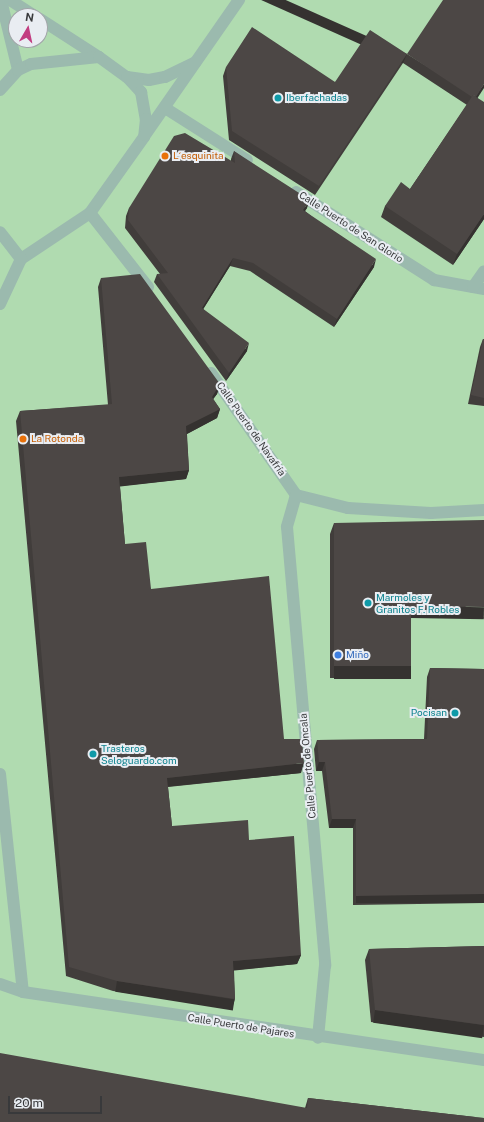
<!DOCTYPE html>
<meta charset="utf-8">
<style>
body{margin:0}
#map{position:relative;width:484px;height:1122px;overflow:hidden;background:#e9edf2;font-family:"Public Sans",sans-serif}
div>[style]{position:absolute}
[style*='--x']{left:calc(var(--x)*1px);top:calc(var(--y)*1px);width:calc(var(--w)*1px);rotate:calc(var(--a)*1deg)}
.green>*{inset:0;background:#b0dbb0}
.minor>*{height:12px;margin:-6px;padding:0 6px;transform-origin:6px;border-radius:6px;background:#9bbaae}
.wall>*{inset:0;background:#413d3b}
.shaded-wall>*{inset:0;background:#353230;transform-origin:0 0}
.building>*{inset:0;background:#4c4745}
.dots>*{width:11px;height:11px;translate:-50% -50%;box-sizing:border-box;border:2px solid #e9edf2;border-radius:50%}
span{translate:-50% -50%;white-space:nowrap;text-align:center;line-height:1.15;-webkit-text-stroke:4px #e9edf2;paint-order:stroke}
.culture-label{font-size:10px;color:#0d838f}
.left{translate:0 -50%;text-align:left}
.right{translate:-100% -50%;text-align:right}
.food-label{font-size:10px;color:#c56008}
.street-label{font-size:10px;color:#38393b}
.shop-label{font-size:10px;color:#366cbe}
.north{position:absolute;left:8px;top:8px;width:40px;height:40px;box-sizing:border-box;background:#e9edf2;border:1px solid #a2a5a9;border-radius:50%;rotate:9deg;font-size:11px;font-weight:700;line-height:16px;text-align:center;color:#38393b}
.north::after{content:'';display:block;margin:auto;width:14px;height:18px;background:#c23d80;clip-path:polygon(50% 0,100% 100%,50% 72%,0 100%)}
.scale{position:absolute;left:8px;top:1096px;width:94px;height:18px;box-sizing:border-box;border:2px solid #38393b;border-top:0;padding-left:5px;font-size:12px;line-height:14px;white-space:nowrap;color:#38393b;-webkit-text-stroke:3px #e9edf2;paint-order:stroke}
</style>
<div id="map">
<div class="green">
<div style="clip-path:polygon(evenodd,0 0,484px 0,484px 1122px,0 1122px,0 0,16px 16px,40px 16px,40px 40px,16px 40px,16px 16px)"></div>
</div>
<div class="minor">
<div style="--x:1;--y:0;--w:72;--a:76.3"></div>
<div style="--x:10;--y:0;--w:30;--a:33"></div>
<div style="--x:40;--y:19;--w:70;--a:32.8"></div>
<div style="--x:127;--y:77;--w:22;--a:8"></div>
<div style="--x:149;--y:80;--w:16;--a:-11"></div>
<div style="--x:165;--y:77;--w:34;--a:-26"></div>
<div style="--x:0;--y:90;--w:27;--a:-48"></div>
<div style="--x:18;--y:70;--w:14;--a:-25"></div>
<div style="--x:31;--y:64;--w:68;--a:-5.9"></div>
<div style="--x:99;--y:57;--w:34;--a:36"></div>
<div style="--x:127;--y:77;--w:21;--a:47"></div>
<div style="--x:141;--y:92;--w:27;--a:80"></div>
<div style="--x:146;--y:119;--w:18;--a:96"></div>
<div style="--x:144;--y:137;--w:93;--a:125.4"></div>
<div style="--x:90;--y:213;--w:83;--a:146.3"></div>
<div style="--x:21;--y:259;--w:34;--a:-128"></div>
<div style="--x:165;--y:108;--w:97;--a:32.4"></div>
<div style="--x:145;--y:135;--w:165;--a:-55.2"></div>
<div style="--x:296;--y:192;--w:164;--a:32.5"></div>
<div style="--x:434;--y:280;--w:51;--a:10.2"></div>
<div style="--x:90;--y:213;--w:94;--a:51.9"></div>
<div style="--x:473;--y:287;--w:19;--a:-55"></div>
<div style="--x:0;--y:304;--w:50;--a:-65"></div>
<div style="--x:211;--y:373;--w:149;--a:55.1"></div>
<div style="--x:296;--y:495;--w:54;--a:14"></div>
<div style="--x:348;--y:508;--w:83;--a:3.4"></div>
<div style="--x:431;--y:513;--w:53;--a:-3.2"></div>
<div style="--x:296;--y:495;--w:33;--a:106"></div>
<div style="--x:287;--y:527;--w:440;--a:85"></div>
<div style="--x:325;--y:965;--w:73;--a:95.5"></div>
<div style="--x:0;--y:774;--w:219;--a:84"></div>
<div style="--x:0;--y:984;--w:24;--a:19"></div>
<div style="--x:23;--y:992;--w:466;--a:8.4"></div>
</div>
<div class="wall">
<div style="clip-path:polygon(407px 54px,478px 98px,484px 219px,453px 265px,381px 217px,385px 206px,410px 189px,467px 105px,403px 63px,315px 195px,229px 140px,223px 76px,226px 67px,335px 82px)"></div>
<div style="clip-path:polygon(234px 151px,307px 208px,305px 211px,374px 267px,334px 327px,250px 271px,230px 266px,203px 309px,247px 351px,226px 381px,154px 282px,157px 274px,160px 274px,125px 228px,126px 216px,129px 208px,231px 161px,231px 159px)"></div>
<div style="clip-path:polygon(101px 278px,220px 384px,217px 394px,213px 399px,220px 409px,217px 418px,187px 434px,189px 470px,186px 479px,120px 486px,125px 544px,151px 589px,284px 739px,301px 773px,168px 787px,172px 826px,249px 840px,301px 955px,297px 964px,234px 970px,235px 999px,232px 1008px,113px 991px,66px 976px,16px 421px,20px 411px,108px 405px,98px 287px)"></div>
<div style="clip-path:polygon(483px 339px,484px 339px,484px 406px,468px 404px,480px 347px)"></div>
<div style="clip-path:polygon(334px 523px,484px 618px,411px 617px,407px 678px,330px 678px,330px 534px)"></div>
<div style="clip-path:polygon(430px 668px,484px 669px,484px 903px,353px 905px,353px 828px,329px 828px,322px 771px,316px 771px,314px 749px,317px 740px,424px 739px,427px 677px)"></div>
<div style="clip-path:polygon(484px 946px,484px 1037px,371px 1022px,365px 960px,369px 949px)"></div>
<div style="clip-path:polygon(308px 1098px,484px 1118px,305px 1108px)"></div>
</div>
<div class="shaded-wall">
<div style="left:407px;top:54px;width:10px;height:159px;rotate:114deg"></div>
<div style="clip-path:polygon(484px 84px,484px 88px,471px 108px,474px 98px)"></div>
<div style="clip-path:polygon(310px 200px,307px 208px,300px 218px,303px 210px)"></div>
<div style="clip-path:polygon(484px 214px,484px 219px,453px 265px,457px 254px)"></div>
<div style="clip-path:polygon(233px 258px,230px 266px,199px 316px,202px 308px)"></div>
<div style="clip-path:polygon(376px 259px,374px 267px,334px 327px,337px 319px)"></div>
<div style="clip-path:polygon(249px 343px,247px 351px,226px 381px,229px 373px)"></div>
<div style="clip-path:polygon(220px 384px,217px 394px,208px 406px,212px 397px)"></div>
<div style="clip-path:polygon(220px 409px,217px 418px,183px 436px,186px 426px)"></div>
<div style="clip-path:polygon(189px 470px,186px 479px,116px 487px,119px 477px)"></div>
<div style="left:411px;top:606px;width:73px;height:12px;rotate:1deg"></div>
<div style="left:334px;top:666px;width:77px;height:13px"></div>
<div style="clip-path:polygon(319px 762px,325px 762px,322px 771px,316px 771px)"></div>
<div style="clip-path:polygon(304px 763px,301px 773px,164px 787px,167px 778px)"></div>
<div style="clip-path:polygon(332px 819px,356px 819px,353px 828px,329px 828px)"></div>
<div style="left:484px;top:894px;width:9px;height:128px;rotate:90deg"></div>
<div style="clip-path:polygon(301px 955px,297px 964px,230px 971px,233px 961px)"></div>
<div style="left:117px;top:981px;width:119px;height:11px;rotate:9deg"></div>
<div style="left:375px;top:1010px;width:110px;height:13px;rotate:8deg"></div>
</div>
<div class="building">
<div style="clip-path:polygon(443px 0,484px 0,484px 84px,476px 97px,473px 95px,472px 97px,407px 54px)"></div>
<div style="clip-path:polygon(252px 27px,335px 82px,370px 30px,407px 54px,319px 186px,232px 131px,226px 67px)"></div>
<div style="clip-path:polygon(473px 95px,484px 102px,484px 214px,457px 254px,385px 206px,401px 182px,410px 189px)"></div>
<div style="clip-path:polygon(185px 133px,235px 163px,234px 151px,310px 200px,303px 210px,376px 259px,337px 319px,253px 263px,233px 258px,202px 308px,249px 343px,229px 373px,157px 274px,168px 273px,128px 220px,129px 208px,174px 136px)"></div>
<div style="clip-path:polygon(140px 274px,220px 384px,212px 397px,220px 409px,186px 426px,189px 470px,119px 477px,125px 544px,146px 542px,151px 589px,269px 576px,284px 739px,302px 739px,304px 763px,167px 778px,172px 826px,248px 820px,249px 840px,294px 836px,301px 955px,233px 961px,235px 999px,117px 981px,69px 967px,20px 411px,112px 404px,101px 278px)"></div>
<div style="clip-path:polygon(483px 339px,484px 339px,484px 398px,471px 395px)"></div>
<div style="clip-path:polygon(484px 520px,484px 607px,411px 606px,411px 666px,334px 666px,334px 523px)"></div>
<div style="clip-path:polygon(430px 668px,484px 669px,484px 894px,356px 896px,356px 819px,332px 819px,325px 762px,319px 762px,317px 740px,427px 739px)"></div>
<div style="clip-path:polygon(484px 946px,484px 1025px,375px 1010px,369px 949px)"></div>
<div style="clip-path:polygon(0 1053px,307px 1108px,308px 1098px,484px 1118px,484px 1122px,0 1122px)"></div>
</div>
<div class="dots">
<div style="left:278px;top:98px;background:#0f9aa8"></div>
<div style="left:165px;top:156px;background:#e8710a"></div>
<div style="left:23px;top:439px;background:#e8710a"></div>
<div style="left:368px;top:603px;background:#0f9aa8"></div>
<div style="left:338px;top:655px;background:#3f7fe0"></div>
<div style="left:455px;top:713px;background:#0f9aa8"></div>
<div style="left:93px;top:754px;background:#0f9aa8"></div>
</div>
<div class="culture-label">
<span class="left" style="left:286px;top:98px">Iberfachadas</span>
<span class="left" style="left:376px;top:603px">Marmoles y<br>Granitos F. Robles</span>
<span class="right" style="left:447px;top:713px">Pocisan</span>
<span class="left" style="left:101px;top:754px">Trasteros<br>Seloguardo.com</span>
</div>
<div class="food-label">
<span class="left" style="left:173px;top:156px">L´esquinita</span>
<span class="left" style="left:31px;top:439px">La Rotonda</span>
</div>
<div class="street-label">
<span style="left:351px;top:227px;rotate:33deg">Calle Puerto de San Glorio</span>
<span style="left:251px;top:429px;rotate:55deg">Calle Puerto de Navafría</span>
<span style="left:308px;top:766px;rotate:-95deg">Calle Puerto de Oncala</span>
<span style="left:241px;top:1026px;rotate:9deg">Calle Puerto de Pajares</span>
</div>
<div class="shop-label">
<span class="left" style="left:346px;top:655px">Miño</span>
</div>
<div class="north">N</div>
<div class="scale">20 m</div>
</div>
